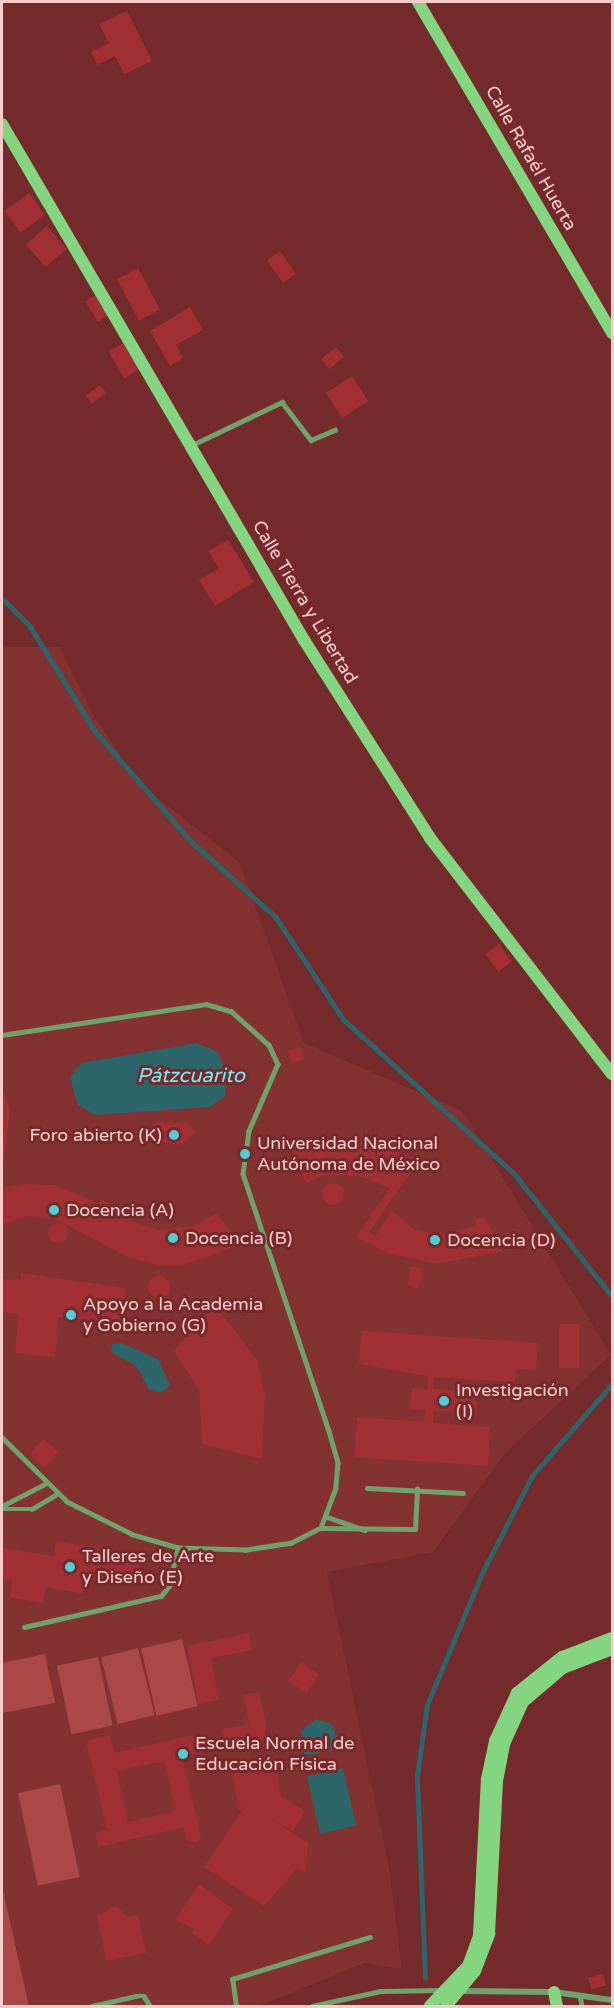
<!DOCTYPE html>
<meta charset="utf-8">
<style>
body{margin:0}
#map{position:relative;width:614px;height:2008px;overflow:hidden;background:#752a2b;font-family:"Varela Round",sans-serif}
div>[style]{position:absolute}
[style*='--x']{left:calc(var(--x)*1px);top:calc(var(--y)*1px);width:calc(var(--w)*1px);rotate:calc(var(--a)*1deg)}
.built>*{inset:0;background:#843131}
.green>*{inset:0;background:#aa4747;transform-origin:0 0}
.water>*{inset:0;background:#2c656a;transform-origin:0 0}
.stream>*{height:4.5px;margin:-2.25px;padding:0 2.25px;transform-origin:2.25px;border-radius:2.25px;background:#2c656a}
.building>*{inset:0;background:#a22f34;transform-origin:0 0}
.round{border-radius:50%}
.lane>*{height:4.5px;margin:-2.25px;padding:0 2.25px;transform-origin:2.25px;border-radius:2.25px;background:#70a26d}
.street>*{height:6px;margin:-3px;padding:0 3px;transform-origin:3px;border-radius:3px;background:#70a26d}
.secondary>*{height:12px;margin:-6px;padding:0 6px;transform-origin:6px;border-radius:6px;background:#84d57f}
.dots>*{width:16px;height:16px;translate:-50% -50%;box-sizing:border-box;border:3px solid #752a2b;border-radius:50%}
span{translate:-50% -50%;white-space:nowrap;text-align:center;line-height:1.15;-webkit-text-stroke:6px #752a2b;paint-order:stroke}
.street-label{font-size:18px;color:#faccc9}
.poi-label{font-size:18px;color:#faccc9}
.right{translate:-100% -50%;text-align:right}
.left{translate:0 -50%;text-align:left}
.water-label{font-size:20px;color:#75ecf6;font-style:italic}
.frame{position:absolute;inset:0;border:3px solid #faccc9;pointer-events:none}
</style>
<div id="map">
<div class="built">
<div style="clip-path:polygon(2px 647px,60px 647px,95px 718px,140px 784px,240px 863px,304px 1043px,462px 1111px,611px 1355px,506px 1452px,433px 1552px,327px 1572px,389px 1867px,402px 1969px,364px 1963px,259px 2006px,29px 2006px,2px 1886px)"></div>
</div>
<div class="green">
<div style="left:182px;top:1639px;width:69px;height:42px;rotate:77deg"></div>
<div style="left:138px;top:1648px;width:69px;height:38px;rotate:76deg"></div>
<div style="clip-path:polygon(45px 1654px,55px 1703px,2px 1713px,2px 1663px)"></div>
<div style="left:98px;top:1657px;width:70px;height:42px;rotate:78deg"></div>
<div style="left:60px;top:1784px;width:95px;height:43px;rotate:78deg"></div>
<div style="clip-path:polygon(2px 1886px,29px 2006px,2px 2006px)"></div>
</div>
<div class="water">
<div style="clip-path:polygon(197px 1043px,218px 1052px,227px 1075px,225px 1096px,210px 1107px,95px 1115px,78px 1105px,70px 1078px,81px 1063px)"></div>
<div style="clip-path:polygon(122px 1343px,158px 1359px,170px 1385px,161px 1393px,149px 1389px,136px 1366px,111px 1352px,112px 1344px)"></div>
<div style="clip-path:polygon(316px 1719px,332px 1724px,341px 1748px,304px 1756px,301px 1731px)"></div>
<div style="left:343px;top:1768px;width:59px;height:37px;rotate:77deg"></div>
</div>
<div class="stream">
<div style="--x:2;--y:598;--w:40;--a:45"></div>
<div style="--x:30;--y:626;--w:123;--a:58.2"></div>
<div style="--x:95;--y:731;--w:147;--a:48.9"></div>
<div style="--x:192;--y:842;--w:113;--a:41.8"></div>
<div style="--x:276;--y:917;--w:123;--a:56.6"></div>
<div style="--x:344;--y:1020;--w:227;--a:42"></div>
<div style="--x:513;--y:1172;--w:159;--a:51.4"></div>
<div style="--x:425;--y:1978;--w:202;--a:-92.3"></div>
<div style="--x:417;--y:1776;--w:72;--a:-82"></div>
<div style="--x:427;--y:1705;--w:145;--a:-67.3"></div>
<div style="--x:483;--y:1571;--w:107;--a:-62.7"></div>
<div style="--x:532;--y:1476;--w:122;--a:-49"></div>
</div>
<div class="building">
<div style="clip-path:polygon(127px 11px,152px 61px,124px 74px,115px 56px,97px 65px,91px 52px,109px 43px,99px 24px)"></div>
<div style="left:29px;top:193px;width:27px;height:30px;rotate:54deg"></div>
<div style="left:47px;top:226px;width:30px;height:28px;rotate:49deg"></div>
<div style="left:280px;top:251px;width:28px;height:16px;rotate:55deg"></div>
<div style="left:138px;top:268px;width:47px;height:24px;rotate:62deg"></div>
<div style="left:95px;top:295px;width:24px;height:12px;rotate:57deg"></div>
<div style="clip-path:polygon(190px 307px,203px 330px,176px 345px,183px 358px,170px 366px,150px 331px)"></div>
<div style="left:123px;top:343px;width:31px;height:17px;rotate:59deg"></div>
<div style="left:336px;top:347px;width:13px;height:19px;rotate:51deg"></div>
<div style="left:352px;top:376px;width:30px;height:31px;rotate:57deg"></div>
<div style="left:100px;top:385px;width:10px;height:18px;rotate:53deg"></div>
<div style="clip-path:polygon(228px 540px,254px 582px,215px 606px,199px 580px,219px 568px,208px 551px)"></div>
<div style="left:499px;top:944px;width:22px;height:17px;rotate:54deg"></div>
<div style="left:300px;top:1047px;width:13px;height:13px;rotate:72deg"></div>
<div style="clip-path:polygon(2px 1088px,10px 1110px,4px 1161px,2px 1159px)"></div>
<div style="clip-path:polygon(158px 1121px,189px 1124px,196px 1132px,180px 1145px,163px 1143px,151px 1128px)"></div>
<div style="clip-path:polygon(336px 1140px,375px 1144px,420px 1159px,369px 1232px,375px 1236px,392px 1211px,415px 1230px,441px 1234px,477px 1226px,475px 1220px,485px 1217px,503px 1251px,437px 1264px,387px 1253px,356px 1237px,390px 1188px,358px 1176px,325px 1175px,306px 1183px,290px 1150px)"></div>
<div class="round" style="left:322px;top:1183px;width:22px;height:22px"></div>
<div style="clip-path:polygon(23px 1184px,56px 1185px,99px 1204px,102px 1199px,133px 1217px,131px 1221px,159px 1230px,194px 1226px,217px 1213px,239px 1245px,184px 1265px,159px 1265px,130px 1258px,55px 1219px,27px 1216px,2px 1225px,2px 1188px)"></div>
<div class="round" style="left:48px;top:1223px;width:20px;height:20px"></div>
<div style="clip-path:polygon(409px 1267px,424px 1268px,418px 1289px,408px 1285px)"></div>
<div style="clip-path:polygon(21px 1273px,126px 1288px,123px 1323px,59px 1317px,55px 1357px,15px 1353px,18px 1314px,2px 1312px,2px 1279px,21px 1280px)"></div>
<div class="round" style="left:148px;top:1276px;width:22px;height:22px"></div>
<div style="clip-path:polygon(215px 1305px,257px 1360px,265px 1396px,262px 1459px,202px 1444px,199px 1390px,174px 1351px)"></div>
<div style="left:559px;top:1324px;width:20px;height:44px"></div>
<div style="clip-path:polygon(361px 1331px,538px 1343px,536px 1370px,516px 1369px,515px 1382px,434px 1377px,433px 1389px,478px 1392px,477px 1414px,433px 1411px,433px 1423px,490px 1427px,488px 1466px,354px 1457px,357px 1417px,424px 1422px,425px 1410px,410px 1409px,412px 1388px,427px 1389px,428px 1376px,359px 1364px)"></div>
<div style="left:43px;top:1439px;width:20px;height:20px;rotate:41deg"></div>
<div style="clip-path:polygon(56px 1541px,142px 1555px,136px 1585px,86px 1577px,83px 1594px,46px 1587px,43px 1603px,10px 1598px,12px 1581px,2px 1579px,2px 1548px,54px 1556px)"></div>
<div style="clip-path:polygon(249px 1633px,252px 1650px,211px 1658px,219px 1700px,199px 1704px,187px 1646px)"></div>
<div style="left:301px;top:1662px;width:22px;height:23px;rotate:34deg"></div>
<div style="clip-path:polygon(259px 1692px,269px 1738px,226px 1747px,222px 1729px,249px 1724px,243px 1695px)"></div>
<div style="clip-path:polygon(evenodd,110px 1735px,114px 1753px,194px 1735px,198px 1752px,182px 1756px,201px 1837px,197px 1843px,187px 1840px,183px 1827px,99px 1847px,95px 1833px,107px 1830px,86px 1741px,110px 1735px,164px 1761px,176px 1811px,128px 1822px,117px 1771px,164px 1761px)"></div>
<div style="clip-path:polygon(275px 1762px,281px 1796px,305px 1811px,293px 1832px,263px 1814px,308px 1843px,306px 1873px,297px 1868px,264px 1906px,204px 1867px,247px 1803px,240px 1812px,231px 1770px)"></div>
<div style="clip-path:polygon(199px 1884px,233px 1909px,209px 1945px,191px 1933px,194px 1929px,175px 1920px)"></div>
<div style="clip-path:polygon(116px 1906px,128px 1917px,138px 1915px,146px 1953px,106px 1961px,97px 1916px)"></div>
<div style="left:603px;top:1974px;width:12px;height:15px;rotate:76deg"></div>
</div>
<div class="lane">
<div style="--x:192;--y:445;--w:100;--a:-25.5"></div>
<div style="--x:282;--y:402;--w:48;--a:52.7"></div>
<div style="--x:311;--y:440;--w:26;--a:-23"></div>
<div style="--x:2;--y:1035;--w:206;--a:-8.6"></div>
<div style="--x:206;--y:1004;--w:26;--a:16"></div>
<div style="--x:231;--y:1011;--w:51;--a:41.8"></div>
<div style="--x:269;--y:1045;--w:21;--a:65"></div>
<div style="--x:278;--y:1064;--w:73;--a:113.4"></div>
<div style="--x:249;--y:1131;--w:43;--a:97.9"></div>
<div style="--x:243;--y:1174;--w:271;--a:71.5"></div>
<div style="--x:329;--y:1431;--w:33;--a:74"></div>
<div style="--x:338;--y:1463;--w:25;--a:95"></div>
<div style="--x:336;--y:1488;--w:43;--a:110.6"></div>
<div style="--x:321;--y:1528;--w:33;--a:153"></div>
<div style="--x:292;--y:1543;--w:47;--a:171.3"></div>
<div style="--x:246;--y:1550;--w:68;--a:-178.3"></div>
<div style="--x:178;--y:1548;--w:47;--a:-163.9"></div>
<div style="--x:133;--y:1535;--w:74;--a:-153.4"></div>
<div style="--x:67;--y:1502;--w:91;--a:-135.4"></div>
<div style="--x:367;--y:1488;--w:96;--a:3"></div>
<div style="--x:2;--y:1506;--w:48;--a:-27.1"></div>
<div style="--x:2;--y:1509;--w:30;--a:0"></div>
<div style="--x:32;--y:1509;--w:27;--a:-31"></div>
<div style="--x:327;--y:1517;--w:40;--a:18.9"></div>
<div style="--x:321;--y:1528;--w:94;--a:0.6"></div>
<div style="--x:415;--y:1529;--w:40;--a:-87.1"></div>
<div style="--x:24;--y:1627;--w:140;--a:-12.8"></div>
<div style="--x:161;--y:1596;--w:13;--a:-51"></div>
<div style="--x:169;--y:1586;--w:39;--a:-77"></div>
<div style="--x:580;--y:1995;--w:11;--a:80"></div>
<div style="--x:92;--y:2006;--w:45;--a:-12.8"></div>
<div style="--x:136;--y:1996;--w:8;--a:0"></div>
<div style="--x:144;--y:1996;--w:12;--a:59"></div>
<div style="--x:236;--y:2006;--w:27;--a:-98"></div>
<div style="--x:232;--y:1979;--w:144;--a:-16.9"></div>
<div style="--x:312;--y:2006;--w:71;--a:-12.3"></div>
<div style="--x:381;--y:1991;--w:60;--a:-1"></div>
</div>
<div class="street">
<div style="--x:461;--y:1991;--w:93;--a:0.6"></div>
<div style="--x:554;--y:1992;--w:59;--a:7.9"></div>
</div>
<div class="secondary">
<div style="--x:418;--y:2;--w:384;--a:59.6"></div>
<div style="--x:2;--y:124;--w:598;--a:59.66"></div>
<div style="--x:304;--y:640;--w:235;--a:57.5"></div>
<div style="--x:430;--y:838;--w:298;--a:52.4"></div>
<div style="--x:554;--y:1992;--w:14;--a:78"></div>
<div style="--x:430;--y:2006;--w:55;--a:-46.5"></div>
<div style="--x:468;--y:1966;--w:33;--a:-70"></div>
<div style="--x:479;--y:1935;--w:156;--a:-87.1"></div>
<div style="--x:487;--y:1779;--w:39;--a:-78"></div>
<div style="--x:495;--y:1741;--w:53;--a:-65.4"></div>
<div style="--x:517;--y:1693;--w:58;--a:-38.7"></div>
<div style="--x:562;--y:1657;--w:53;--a:-20.8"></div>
<div style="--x:446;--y:2006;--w:45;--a:-50.4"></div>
<div style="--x:475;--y:1971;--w:40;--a:-69"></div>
<div style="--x:489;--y:1934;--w:153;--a:-87"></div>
<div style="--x:497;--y:1781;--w:38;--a:-79"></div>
<div style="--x:504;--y:1744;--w:46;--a:-65.7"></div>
<div style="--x:523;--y:1702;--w:52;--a:-40.4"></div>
<div style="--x:563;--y:1668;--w:53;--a:-21.2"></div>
</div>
<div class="dots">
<div style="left:174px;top:1135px;background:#52ccd6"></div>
<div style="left:245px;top:1154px;background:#52ccd6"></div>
<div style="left:54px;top:1210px;background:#52ccd6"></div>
<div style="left:173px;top:1238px;background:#52ccd6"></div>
<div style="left:435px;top:1240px;background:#52ccd6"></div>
<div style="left:71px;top:1315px;background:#52ccd6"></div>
<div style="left:444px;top:1401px;background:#52ccd6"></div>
<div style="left:70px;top:1567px;background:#52ccd6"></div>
<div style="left:183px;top:1754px;background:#52ccd6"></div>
</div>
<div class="street-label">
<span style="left:531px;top:158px;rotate:60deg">Calle Rafaél Huerta</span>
<span style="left:305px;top:602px;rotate:59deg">Calle Tierra y Libertad</span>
</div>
<div class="poi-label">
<span class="right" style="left:162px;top:1135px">Foro abierto (K)</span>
<span class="left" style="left:257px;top:1154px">Universidad Nacional<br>Autónoma de México</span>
<span class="left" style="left:66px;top:1210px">Docencia (A)</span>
<span class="left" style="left:185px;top:1238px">Docencia (B)</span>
<span class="left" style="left:447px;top:1240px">Docencia (D)</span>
<span class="left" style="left:83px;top:1315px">Apoyo a la Academia<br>y Gobierno (G)</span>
<span class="left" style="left:456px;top:1401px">Investigación<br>(I)</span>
<span class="left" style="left:82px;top:1567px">Talleres de Arte<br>y Diseño (E)</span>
<span class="left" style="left:195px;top:1754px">Escuela Normal de<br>Educación Física</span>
</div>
<div class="water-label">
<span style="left:191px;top:1076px">Pátzcuarito</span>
</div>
<div class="frame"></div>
</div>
